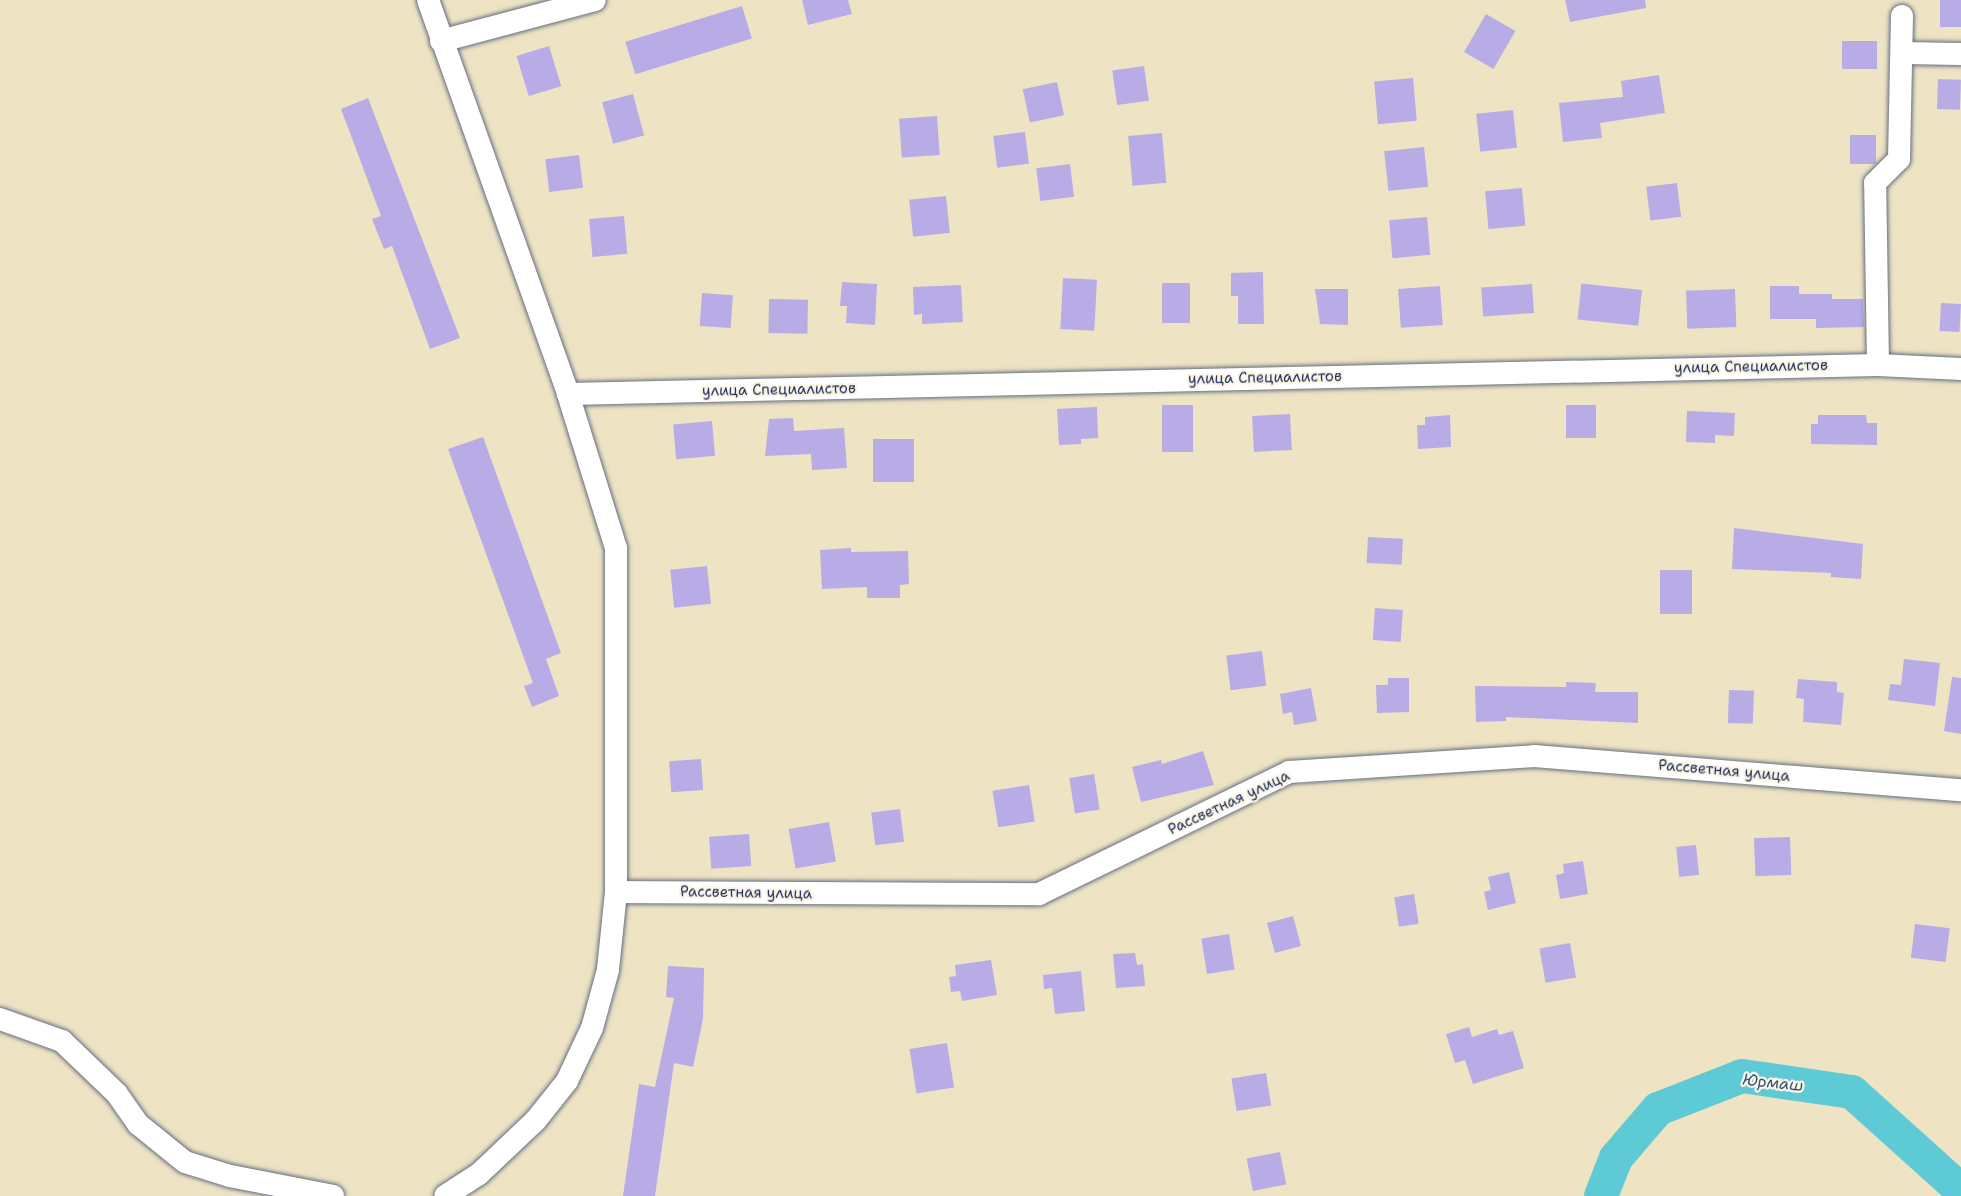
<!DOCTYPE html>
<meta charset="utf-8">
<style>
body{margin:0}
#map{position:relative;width:1961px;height:1196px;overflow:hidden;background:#eee4c4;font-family:"Shantell Sans",sans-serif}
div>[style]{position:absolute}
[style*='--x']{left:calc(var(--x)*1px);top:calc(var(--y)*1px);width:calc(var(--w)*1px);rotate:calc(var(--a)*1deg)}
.river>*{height:34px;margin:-17px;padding:0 17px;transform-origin:17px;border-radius:17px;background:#5ecad6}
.building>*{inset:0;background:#b8ace7;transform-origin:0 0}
.roads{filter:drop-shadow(0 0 2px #656e82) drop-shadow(0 0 2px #656e82)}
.street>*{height:22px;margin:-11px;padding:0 11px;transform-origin:11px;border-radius:11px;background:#fff}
span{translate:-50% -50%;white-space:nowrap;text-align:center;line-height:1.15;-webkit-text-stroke:4.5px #fcf5e5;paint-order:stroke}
.street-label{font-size:15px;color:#1b2f5e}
.water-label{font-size:16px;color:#2c567c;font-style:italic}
</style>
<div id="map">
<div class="river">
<div style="--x:1601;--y:1196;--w:41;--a:-68.5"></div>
<div style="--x:1616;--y:1158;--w:65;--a:-49.4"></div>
<div style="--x:1658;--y:1109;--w:90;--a:-21.4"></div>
<div style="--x:1742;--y:1076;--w:111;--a:8.3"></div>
<div style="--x:1852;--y:1092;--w:147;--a:42"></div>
</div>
<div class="building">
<div style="clip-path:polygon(802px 0,848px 0,852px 14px,808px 25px)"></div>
<div style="clip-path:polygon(1565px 0,1645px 0,1646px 8px,1570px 22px)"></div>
<div style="left:1940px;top:0;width:21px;height:27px"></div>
<div style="left:742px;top:6px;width:34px;height:122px;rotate:73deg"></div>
<div style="left:1486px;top:14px;width:34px;height:44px;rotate:30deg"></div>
<div style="left:1842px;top:41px;width:35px;height:28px"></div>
<div style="left:549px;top:46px;width:42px;height:34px;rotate:73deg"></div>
<div style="left:1144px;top:66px;width:35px;height:32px;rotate:82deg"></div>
<div style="clip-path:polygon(1659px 75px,1665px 113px,1600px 123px,1602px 138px,1563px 142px,1559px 103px,1623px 97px,1621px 81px)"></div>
<div style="left:1413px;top:78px;width:43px;height:39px;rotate:85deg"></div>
<div style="left:1938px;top:79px;width:23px;height:30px;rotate:2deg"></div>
<div style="left:1057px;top:82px;width:34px;height:35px;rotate:78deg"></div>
<div style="left:633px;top:94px;width:43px;height:32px;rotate:75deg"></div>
<div style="clip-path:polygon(368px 98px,460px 338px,430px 349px,392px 246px,384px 249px,372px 219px,381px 216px,341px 109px)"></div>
<div style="left:1513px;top:110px;width:38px;height:37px;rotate:84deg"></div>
<div style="left:937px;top:116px;width:39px;height:38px;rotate:86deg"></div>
<div style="left:1025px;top:132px;width:32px;height:32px;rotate:83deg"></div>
<div style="left:1162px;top:133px;width:50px;height:34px;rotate:85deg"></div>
<div style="left:1850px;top:135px;width:26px;height:29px"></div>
<div style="left:1424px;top:147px;width:40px;height:40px;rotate:84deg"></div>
<div style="left:579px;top:155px;width:33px;height:34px;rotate:83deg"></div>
<div style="left:1070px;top:164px;width:33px;height:34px;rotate:83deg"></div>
<div style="left:1677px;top:183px;width:34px;height:31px;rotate:83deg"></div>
<div style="left:1522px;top:188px;width:38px;height:37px;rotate:85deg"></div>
<div style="left:946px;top:196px;width:37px;height:37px;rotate:84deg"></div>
<div style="left:624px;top:216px;width:38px;height:35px;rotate:85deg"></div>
<div style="left:1427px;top:217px;width:38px;height:38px;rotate:85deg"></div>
<div style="clip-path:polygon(1263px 272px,1264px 324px,1238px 324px,1238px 296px,1231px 296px,1231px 273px)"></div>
<div style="left:1063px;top:278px;width:34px;height:51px;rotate:3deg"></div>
<div style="clip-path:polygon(842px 282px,877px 284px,875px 325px,846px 323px,847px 306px,840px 306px)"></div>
<div style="left:1190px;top:283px;width:40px;height:28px;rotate:90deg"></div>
<div style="left:1532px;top:284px;width:29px;height:51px;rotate:86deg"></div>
<div style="clip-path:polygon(961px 285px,963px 322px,922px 324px,922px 314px,914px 315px,913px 287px)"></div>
<div style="left:1440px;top:286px;width:39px;height:42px;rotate:86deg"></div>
<div style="clip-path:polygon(1770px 286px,1799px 286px,1799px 294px,1832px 294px,1832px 299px,1863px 299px,1864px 327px,1816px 328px,1816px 319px,1770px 319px)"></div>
<div style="clip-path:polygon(1315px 289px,1348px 289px,1348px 325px,1320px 324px)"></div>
<div style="left:1735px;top:289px;width:38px;height:49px;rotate:88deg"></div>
<div style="left:1642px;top:290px;width:36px;height:61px;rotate:96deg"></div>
<div style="left:702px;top:293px;width:31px;height:33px;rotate:4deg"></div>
<div style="left:769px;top:299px;width:39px;height:34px;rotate:1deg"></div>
<div style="left:1941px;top:303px;width:20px;height:28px;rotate:3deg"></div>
<div style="left:1162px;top:405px;width:31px;height:47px"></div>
<div style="left:1566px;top:405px;width:30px;height:33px"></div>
<div style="clip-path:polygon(1097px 407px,1098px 438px,1081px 439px,1081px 444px,1059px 445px,1057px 409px)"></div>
<div style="clip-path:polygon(1687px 411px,1735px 413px,1734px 436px,1715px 435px,1715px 443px,1686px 442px)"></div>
<div style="left:1290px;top:414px;width:36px;height:38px;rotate:87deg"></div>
<div style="clip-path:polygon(1450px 415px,1451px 447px,1418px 449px,1417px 425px,1425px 425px,1425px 417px)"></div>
<div style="clip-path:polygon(1818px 415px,1866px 415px,1867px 423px,1877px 423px,1877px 445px,1811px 444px,1811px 424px,1818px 424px)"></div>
<div style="clip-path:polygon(793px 418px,794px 431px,844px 428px,847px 468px,812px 470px,811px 454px,765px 456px,769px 419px)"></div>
<div style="left:712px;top:421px;width:35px;height:39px;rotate:85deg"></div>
<div style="clip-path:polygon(483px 437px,561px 653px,546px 659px,559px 696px,532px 707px,524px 686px,533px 683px,448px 449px)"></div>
<div style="left:873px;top:439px;width:41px;height:43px"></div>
<div style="clip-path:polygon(1734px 528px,1863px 544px,1861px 579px,1831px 577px,1831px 573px,1732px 569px)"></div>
<div style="left:1368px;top:537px;width:35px;height:26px;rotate:3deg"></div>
<div style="clip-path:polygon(851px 548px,851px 552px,908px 551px,909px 584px,900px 585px,900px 598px,867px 598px,867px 587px,822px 589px,820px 550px)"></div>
<div style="left:707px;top:566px;width:38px;height:37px;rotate:84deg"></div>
<div style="left:1660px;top:570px;width:32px;height:44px"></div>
<div style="left:1375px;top:608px;width:28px;height:32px;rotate:4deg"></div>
<div style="left:1262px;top:651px;width:35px;height:36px;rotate:83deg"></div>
<div style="clip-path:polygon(1904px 659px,1940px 663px,1935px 706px,1888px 700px,1890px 684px,1901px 685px)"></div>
<div style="clip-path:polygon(1952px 677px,1961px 678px,1961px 734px,1944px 731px)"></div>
<div style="clip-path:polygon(1388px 678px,1409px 678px,1409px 712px,1377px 713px,1376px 685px,1388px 685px)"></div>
<div style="clip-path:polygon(1798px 679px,1837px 682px,1837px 692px,1844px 693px,1841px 725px,1803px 722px,1804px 699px,1796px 698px)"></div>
<div style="clip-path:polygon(1566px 682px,1596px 683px,1595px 692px,1638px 692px,1638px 723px,1506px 717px,1506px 721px,1476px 722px,1475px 686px,1566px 687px)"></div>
<div style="clip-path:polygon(1311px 688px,1317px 721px,1294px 725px,1292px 712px,1283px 714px,1280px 694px)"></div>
<div style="left:1729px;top:690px;width:25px;height:33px;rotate:2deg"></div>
<div style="clip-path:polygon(1203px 751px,1214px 785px,1141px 802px,1132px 767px,1161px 760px,1162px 764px)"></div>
<div style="left:701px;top:759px;width:31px;height:32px;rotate:86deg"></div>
<div style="left:1094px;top:774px;width:36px;height:25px;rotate:81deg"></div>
<div style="left:1029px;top:785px;width:37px;height:37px;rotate:81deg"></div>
<div style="left:900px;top:809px;width:33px;height:29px;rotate:83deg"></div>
<div style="left:829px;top:822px;width:40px;height:41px;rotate:80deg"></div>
<div style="left:749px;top:834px;width:32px;height:40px;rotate:86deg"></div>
<div style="left:1790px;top:837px;width:38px;height:36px;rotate:88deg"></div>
<div style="left:1696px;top:845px;width:30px;height:20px;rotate:84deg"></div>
<div style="clip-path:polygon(1583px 861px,1588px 894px,1560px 899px,1556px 875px,1564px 873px,1563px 864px)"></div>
<div style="clip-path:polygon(1509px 872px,1516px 903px,1488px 910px,1484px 892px,1491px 890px,1488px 877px)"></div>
<div style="left:1414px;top:894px;width:30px;height:20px;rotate:81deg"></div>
<div style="left:1293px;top:916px;width:31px;height:27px;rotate:75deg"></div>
<div style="left:1915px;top:924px;width:35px;height:34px;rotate:7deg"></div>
<div style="left:1229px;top:934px;width:36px;height:28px;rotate:81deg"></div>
<div style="left:1570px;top:943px;width:35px;height:31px;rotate:80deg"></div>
<div style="clip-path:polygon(1135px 953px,1137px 965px,1143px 964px,1145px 986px,1116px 988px,1113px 954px)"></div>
<div style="clip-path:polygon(991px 960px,997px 995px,962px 1001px,960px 991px,951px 992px,949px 977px,956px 976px,955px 965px)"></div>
<div style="clip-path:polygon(668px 966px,704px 968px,703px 1019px,693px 1067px,674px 1063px,655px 1196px,623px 1196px,639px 1084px,655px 1087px,674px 998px,666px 997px)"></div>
<div style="clip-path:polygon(1081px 971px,1085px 1011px,1055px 1014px,1052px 988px,1044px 989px,1043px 975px)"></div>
<div style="clip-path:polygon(1469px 1027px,1472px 1037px,1497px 1029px,1499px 1035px,1513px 1031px,1524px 1068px,1473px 1084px,1465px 1060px,1455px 1063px,1446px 1034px)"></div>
<div style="left:947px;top:1043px;width:45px;height:38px;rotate:81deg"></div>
<div style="left:1266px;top:1073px;width:33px;height:35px;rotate:81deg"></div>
<div style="left:1280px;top:1152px;width:33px;height:34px;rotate:79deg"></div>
</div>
<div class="roads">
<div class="street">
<div style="--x:428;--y:0;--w:418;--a:70.4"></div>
<div style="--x:568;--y:394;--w:161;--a:72.7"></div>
<div style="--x:616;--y:548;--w:344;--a:90"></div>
<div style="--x:616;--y:892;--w:78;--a:95.9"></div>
<div style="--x:608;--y:970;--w:60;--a:105.4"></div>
<div style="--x:592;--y:1028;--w:59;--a:115.3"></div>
<div style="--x:567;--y:1081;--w:50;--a:128.5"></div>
<div style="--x:536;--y:1120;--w:79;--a:136.5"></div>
<div style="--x:479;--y:1174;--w:40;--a:147.1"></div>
<div style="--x:441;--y:41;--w:159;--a:-14.9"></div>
<div style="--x:1902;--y:53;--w:59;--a:1"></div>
<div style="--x:1878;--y:365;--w:182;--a:-90.9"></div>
<div style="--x:1875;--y:183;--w:34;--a:-45"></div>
<div style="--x:1899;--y:159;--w:143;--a:-88.8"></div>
<div style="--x:568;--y:394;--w:1310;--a:-1.27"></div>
<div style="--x:1878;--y:365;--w:83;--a:2.8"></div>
<div style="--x:616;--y:892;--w:423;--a:0.3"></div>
<div style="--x:1039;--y:894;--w:278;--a:-26"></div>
<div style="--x:1289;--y:772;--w:246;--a:-3.7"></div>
<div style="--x:1534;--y:756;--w:428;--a:4.6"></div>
<div style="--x:0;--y:1019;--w:66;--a:19.5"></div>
<div style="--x:62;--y:1041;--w:76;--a:43.9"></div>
<div style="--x:117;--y:1094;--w:37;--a:55"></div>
<div style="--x:138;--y:1124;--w:60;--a:39"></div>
<div style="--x:185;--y:1162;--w:47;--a:17.3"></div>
<div style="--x:230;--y:1176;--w:105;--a:11"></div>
</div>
</div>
<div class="street-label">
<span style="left:1751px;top:367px;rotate:-1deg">улица Специалистов</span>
<span style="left:1265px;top:378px;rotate:-1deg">улица Специалистов</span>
<span style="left:779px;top:390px;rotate:-1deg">улица Специалистов</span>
<span style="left:1724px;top:771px;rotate:5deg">Рассветная улица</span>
<span style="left:1229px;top:803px;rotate:-25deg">Рассветная улица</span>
<span style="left:746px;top:893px;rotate:1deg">Рассветная улица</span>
</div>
<div class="water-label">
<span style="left:1773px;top:1083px;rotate:6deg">Юрмаш</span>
</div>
</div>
